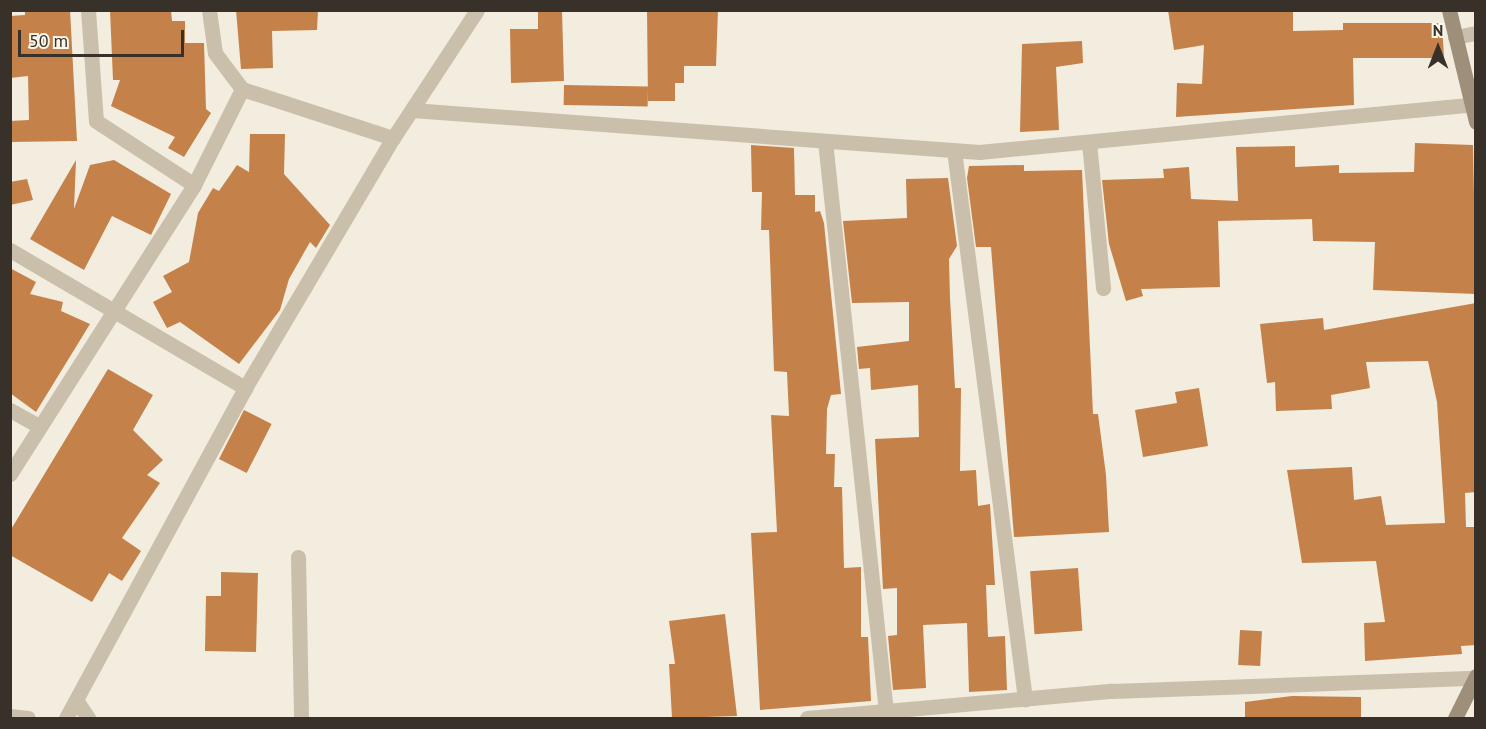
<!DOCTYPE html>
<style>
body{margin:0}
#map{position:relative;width:1486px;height:729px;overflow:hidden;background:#f2edde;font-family:"PT Sans",sans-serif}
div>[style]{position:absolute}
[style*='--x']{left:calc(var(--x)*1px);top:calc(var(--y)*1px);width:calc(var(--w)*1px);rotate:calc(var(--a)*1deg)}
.building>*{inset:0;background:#c4814a;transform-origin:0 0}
.minor>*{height:15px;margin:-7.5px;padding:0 7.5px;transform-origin:7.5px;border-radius:7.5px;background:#cabfaa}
.secondary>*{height:15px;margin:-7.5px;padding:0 7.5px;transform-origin:7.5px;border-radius:7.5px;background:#9e8f7b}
span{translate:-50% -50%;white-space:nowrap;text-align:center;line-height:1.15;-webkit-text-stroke:5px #faf6ea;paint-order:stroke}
.frame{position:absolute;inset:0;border:12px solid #383129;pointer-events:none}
.north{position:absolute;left:1408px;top:18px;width:60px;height:60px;-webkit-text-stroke:4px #faf6ea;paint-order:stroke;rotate:0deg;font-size:16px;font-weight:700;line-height:24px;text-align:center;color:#383129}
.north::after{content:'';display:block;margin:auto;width:21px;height:27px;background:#383129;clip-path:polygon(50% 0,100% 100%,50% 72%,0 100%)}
.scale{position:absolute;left:18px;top:30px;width:166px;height:27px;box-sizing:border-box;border:3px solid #383129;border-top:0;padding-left:8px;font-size:18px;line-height:21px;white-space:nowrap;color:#383129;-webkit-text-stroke:4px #faf6ea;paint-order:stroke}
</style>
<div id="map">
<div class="building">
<div style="clip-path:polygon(25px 10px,70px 10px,77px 141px,10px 142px,10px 121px,29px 120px,28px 76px,10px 78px,10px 16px,25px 15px)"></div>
<div style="clip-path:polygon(110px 10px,171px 10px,172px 21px,185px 21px,185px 43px,204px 43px,206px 109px,211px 113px,184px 157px,168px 148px,175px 137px,111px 106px,120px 80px,113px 80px)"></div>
<div style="clip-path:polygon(236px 10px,318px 10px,317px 30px,272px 31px,273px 68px,241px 69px)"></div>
<div style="clip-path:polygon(538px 10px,562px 10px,564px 81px,511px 83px,510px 29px,538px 29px)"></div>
<div style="clip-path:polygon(647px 10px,718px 10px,716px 66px,684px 66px,684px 83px,675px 83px,675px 101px,648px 101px)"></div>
<div style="clip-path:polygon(1168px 10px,1293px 10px,1293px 31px,1343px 30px,1343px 23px,1442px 23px,1444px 58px,1353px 58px,1354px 105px,1176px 117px,1177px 83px,1202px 84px,1204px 45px,1174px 50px)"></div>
<div style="clip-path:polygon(1082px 41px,1083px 63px,1056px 67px,1059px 130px,1020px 132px,1022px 44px)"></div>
<div style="left:564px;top:85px;width:84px;height:20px;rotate:1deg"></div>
<div style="clip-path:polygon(250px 134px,285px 134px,284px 174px,330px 225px,316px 248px,310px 242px,289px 279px,280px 310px,239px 364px,180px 322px,167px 328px,153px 302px,172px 292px,163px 276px,189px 262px,198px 213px,213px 188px,219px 191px,237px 165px,249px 172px)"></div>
<div style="clip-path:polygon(1415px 143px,1473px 145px,1476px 294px,1373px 290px,1375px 242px,1313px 241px,1312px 219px,1218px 221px,1220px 287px,1141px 289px,1143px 296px,1126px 301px,1109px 244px,1102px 180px,1164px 178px,1163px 169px,1189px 167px,1191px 199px,1238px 201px,1236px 147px,1295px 146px,1295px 167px,1339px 165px,1339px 173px,1414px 172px)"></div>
<div style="clip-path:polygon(751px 145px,794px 148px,795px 195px,815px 195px,815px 212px,820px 211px,824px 223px,841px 394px,831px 395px,827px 409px,826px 454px,835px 454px,834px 487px,842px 487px,844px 568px,861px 567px,861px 637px,868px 637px,871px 701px,760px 710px,751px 533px,777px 532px,771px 415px,789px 416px,787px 372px,774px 371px,769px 230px,761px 230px,762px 192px,752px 192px)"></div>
<div style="clip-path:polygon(76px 160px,74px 209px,90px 165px,114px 160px,171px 194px,151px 235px,112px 216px,84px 270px,30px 239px)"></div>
<div style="clip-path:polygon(1024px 165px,1024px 171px,1082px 170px,1093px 414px,1098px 414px,1106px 475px,1109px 532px,1014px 537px,991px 247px,976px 247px,967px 178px,969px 166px)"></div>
<div style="clip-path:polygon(948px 178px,957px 246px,949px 259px,950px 298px,955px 388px,961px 388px,960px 471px,976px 470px,978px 506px,990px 504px,995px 585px,986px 585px,988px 637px,1005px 636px,1007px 690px,969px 692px,967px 623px,923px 625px,926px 688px,893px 690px,888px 636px,897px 635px,897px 588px,883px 589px,875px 439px,919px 437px,918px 385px,871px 390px,870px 368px,859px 369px,857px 347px,909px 341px,909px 302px,852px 303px,843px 221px,907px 218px,906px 179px)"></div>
<div style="clip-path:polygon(27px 179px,33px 200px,10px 205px,10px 182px)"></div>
<div style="clip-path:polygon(10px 268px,36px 282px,30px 294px,63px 302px,61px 311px,90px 324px,36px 412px,10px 393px)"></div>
<div style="clip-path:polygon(1476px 303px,1476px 492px,1465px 493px,1466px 527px,1476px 527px,1476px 645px,1461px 646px,1462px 654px,1365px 661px,1364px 623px,1385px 622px,1376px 561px,1302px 563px,1287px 470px,1352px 467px,1354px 500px,1381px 496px,1386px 525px,1445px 523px,1437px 402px,1428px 361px,1366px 362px,1370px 388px,1331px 395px,1332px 409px,1276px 411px,1275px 382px,1267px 383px,1260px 324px,1323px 318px,1324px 330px)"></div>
<div style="clip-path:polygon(108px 369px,153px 395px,133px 430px,163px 460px,147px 475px,160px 483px,122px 538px,141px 551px,122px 581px,109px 573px,92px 602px,10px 555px,10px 531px)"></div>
<div style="clip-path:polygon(1199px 388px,1208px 446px,1143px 457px,1135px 410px,1177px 403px,1175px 392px)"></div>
<div style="left:244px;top:410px;width:31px;height:55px;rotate:27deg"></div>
<div style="left:1078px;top:568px;width:63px;height:48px;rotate:86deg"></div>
<div style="clip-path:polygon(221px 572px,258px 573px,256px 652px,205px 651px,206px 596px,221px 596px)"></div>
<div style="clip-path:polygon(725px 614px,737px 716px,672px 718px,669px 664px,675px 664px,669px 621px)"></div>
<div style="left:1240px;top:630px;width:22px;height:35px;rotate:3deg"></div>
<div style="clip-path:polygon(1292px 696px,1361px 697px,1361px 718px,1245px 718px,1245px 702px)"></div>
</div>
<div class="minor">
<div style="--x:88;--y:10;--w:111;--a:85.9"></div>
<div style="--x:96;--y:121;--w:117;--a:33.1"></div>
<div style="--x:209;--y:10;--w:43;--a:82.1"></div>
<div style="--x:215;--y:53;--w:45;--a:53.1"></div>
<div style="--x:1455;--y:37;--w:21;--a:-11"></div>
<div style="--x:412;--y:110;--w:569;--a:4.24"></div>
<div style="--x:979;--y:152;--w:494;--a:-5.5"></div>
<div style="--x:825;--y:141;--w:574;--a:83.9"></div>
<div style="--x:1089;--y:142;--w:147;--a:84.5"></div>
<div style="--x:954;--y:150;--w:554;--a:82.63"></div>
<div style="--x:10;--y:250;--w:273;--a:30.4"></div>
<div style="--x:10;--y:410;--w:33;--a:29"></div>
<div style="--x:10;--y:474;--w:343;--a:-57.5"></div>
<div style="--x:194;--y:185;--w:107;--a:-63.4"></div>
<div style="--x:242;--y:89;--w:159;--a:18"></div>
<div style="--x:298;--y:557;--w:161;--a:88.9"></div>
<div style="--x:76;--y:700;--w:22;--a:56"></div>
<div style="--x:10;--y:716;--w:18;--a:6"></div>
<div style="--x:66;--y:718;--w:375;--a:-61.5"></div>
<div style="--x:245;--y:388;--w:291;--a:-59.4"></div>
<div style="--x:393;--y:138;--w:153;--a:-56.7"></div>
<div style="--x:807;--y:718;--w:306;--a:-5.1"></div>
<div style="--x:1112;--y:691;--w:363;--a:-2.1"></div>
</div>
<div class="secondary">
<div style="--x:1449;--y:10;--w:115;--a:76.4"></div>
<div style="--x:1455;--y:718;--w:47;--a:-63.4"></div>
</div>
<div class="frame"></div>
<div class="north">N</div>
<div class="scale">50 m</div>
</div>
